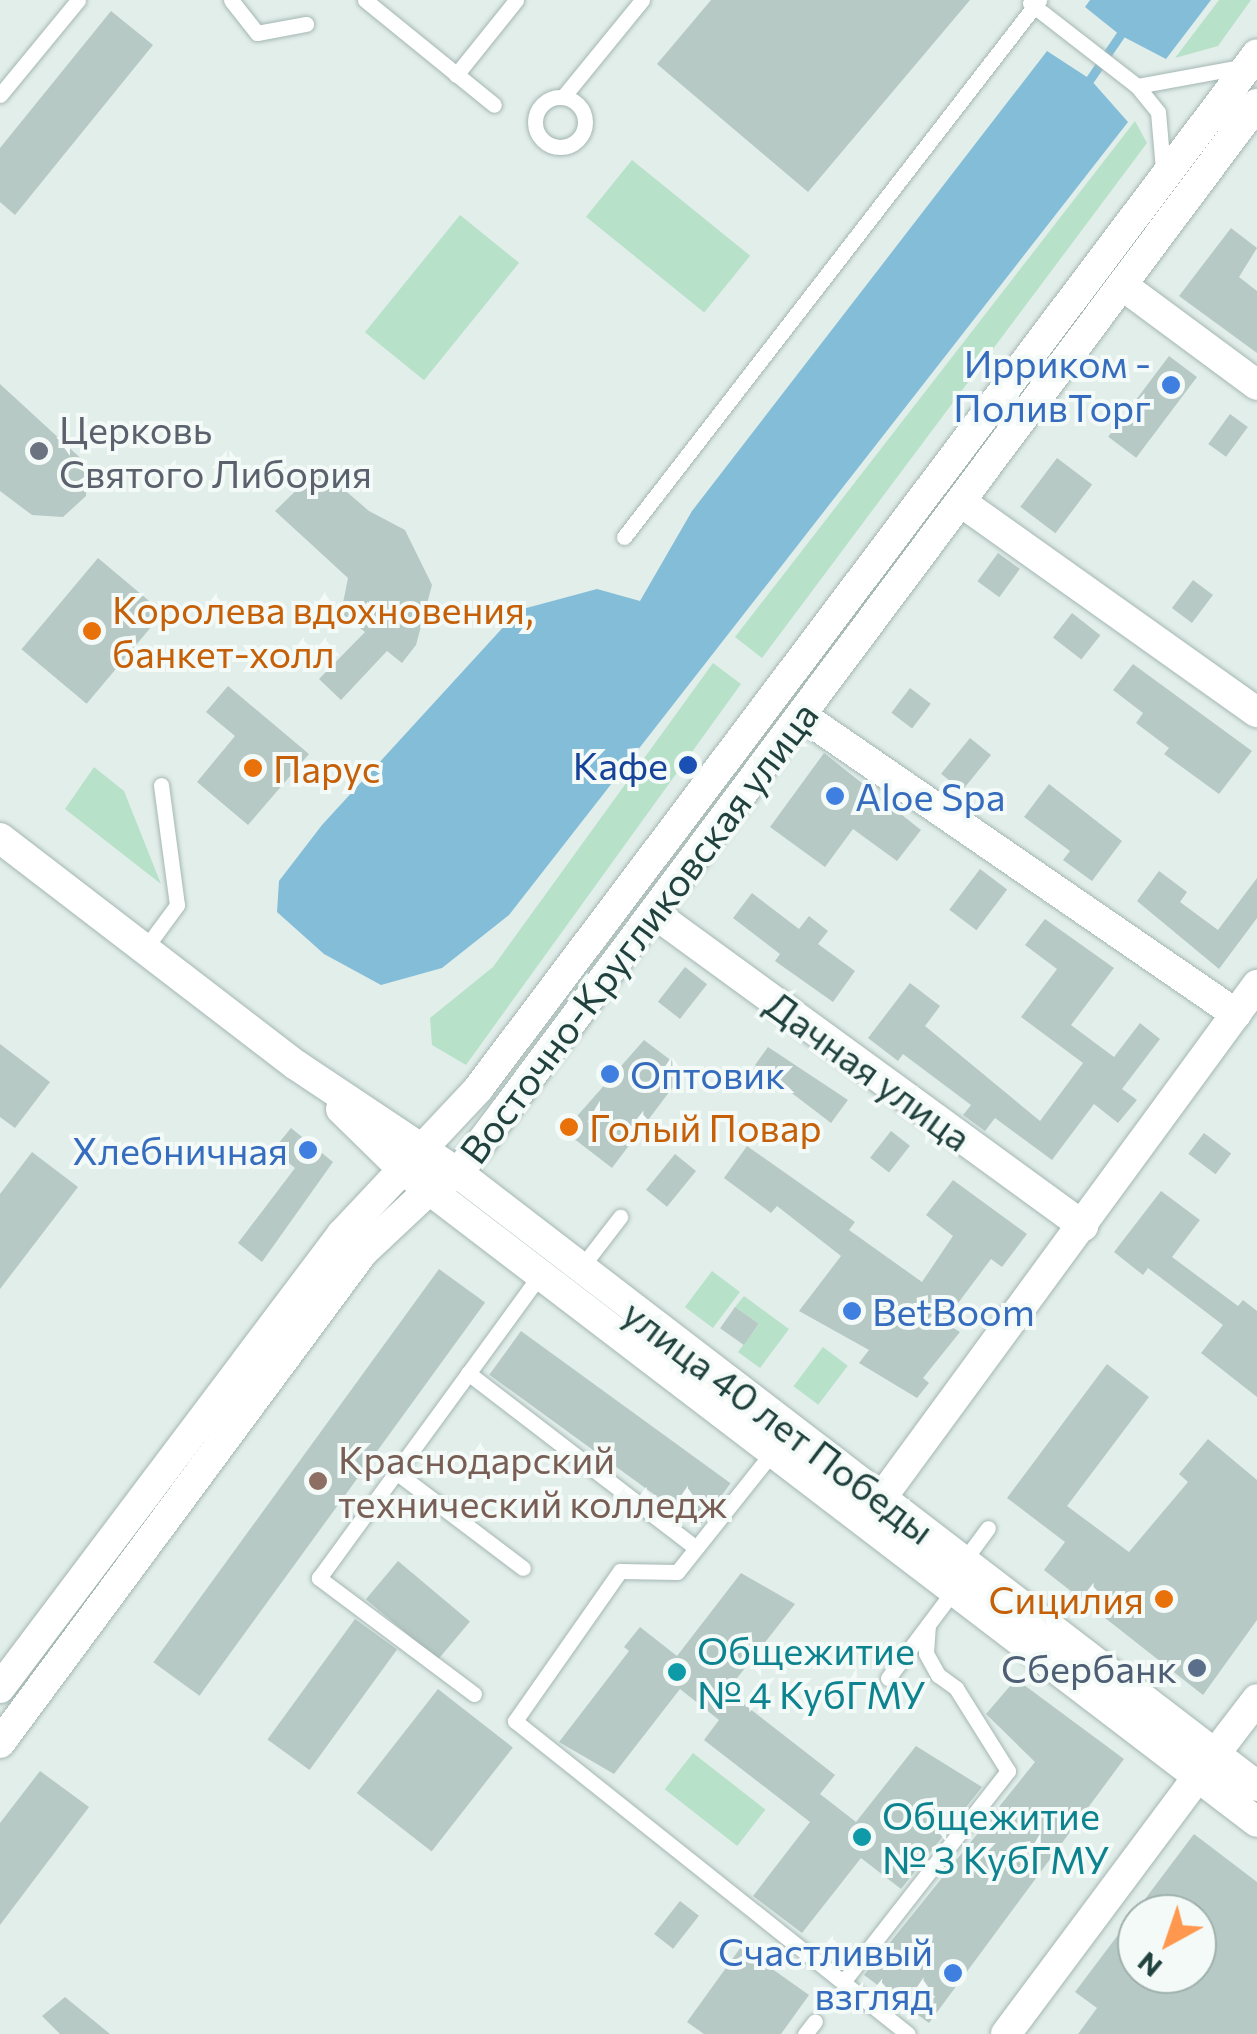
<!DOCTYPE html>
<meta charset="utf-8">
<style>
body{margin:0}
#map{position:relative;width:1257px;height:2034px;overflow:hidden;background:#e2eeea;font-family:Commissioner,sans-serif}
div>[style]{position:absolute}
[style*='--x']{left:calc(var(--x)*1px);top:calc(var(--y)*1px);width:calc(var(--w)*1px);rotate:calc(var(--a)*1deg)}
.green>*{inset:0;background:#b8e1ca;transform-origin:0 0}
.water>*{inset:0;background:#84bdd8}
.stream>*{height:9px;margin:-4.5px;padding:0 4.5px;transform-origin:4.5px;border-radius:4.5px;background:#84bdd8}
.building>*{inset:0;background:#b7c9c4;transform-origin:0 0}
.roads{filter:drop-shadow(0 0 2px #a4b7b3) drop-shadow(0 0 2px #a4b7b3)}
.lane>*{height:15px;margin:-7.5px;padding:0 7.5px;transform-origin:7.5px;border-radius:7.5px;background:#fff}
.lane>.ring{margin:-7.5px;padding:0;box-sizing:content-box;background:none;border:15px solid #fff;border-radius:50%}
.street>*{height:30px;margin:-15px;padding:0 15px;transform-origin:15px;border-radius:15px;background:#fff}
.secondary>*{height:30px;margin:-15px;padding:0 15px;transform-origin:15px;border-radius:15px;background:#fff}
.dots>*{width:28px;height:28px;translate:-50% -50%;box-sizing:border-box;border:5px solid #f3faf7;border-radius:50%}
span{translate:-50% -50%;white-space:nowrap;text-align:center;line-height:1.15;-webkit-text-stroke:8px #f3faf7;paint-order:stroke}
.shop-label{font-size:38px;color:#366cbe}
.right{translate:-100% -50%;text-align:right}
.left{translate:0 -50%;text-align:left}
.worship-label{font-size:38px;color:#5b616d}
.food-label{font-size:38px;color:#c56008}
.transit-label{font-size:38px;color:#164399}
.street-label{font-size:38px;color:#20413d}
.education-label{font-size:38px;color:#785e54}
.culture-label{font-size:38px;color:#0d838f}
.service-label{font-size:38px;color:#4e5e75}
.north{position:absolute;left:1117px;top:1894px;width:100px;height:100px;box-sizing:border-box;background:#f3faf7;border:2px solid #9fb0ad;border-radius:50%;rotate:220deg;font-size:28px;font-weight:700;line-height:40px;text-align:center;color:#20413d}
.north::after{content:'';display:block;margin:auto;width:35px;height:45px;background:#ff974e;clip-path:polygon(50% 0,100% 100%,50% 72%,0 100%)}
</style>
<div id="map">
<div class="green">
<div style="clip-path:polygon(1219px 0,1251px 0,1218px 46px,1175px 58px)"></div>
<div style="clip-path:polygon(1135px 121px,1147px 143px,762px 658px,735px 637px)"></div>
<div style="left:632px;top:160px;width:152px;height:73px;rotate:39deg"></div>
<div style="left:460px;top:215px;width:76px;height:151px;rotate:39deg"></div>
<div style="clip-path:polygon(713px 663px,741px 684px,466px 1065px,432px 1045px,430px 1018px,493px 967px)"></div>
<div style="clip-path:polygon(94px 767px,124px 791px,161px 884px,65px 809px)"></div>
<div style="left:712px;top:1271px;width:35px;height:45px;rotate:37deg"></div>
<div style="clip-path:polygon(744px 1296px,789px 1329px,760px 1368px,738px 1352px,759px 1324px,735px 1307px)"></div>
<div style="left:823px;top:1347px;width:31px;height:49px;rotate:37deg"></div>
<div style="left:693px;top:1753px;width:92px;height:46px;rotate:38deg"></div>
</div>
<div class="water">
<div style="clip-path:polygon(1090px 0,1211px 0,1166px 59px,1120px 35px,1085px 7px)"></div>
<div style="clip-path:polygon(1047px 51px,1090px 79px,1128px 122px,509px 915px,442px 968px,381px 985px,324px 954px,277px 912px,279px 881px,322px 825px,519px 610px,597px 589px,640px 601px,692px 511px)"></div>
</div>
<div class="stream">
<div style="--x:1090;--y:79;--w:53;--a:-55.7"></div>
</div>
<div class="building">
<div style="clip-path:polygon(711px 0,970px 0,808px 192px,657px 64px)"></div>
<div style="clip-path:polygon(111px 11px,153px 45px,15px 215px,0 202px,0 148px)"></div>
<div style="clip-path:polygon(1231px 228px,1257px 248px,1239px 277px,1257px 291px,1257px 353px,1179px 296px)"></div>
<div style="left:1169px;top:356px;width:35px;height:101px;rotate:37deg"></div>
<div style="clip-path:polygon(0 384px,87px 464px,86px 496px,63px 517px,32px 515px,0 491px)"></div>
<div style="left:1230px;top:414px;width:22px;height:37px;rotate:36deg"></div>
<div style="left:1057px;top:458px;width:44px;height:61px;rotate:37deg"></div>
<div style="clip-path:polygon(319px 468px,369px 511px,405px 530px,432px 585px,416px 645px,402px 663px,387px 651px,341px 700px,319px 679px,365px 632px,341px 613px,348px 578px,275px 511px)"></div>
<div style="left:998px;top:553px;width:27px;height:35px;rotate:36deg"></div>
<div style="left:98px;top:558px;width:85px;height:119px;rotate:40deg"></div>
<div style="left:1193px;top:580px;width:25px;height:35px;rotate:37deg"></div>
<div style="left:1072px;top:613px;width:36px;height:31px;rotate:38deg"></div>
<div style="clip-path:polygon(1133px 664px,1252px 751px,1219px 794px,1164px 754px,1169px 748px,1136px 723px,1143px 713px,1113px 690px)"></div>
<div style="clip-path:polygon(228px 686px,309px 754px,248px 825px,197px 782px,235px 736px,206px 712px)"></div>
<div style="left:910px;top:688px;width:26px;height:31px;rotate:37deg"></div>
<div style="left:970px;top:738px;width:27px;height:46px;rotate:39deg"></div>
<div style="clip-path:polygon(824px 753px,921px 830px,897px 861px,853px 829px,825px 867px,770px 827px)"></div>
<div style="clip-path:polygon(1049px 784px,1122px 841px,1092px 881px,1063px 860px,1070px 851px,1024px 817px)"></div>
<div style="left:980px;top:869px;width:34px;height:51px;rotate:37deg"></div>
<div style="clip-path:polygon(1159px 871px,1187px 892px,1180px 902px,1218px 930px,1257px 878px,1257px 918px,1219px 969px,1137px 901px)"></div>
<div style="clip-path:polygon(752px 893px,799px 929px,809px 916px,828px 931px,818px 944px,855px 971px,833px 1002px,775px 961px,780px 954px,733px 918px)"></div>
<div style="clip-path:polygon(1045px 919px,1114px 968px,1071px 1025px,1114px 1057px,1140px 1023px,1160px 1039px,1122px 1089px,1137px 1100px,1118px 1123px,1094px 1104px,1052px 1160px,995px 1118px,985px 1131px,963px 1115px,971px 1105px,903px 1054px,898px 1061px,868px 1038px,910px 983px,940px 1006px,925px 1026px,1040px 1121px,1083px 1063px,1021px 1017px,1057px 969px,1025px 945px)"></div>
<div style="left:685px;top:967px;width:28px;height:44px;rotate:38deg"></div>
<div style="clip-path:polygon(644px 1040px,685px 1071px,612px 1168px,564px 1131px)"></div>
<div style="clip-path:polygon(0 1044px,50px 1082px,15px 1128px,0 1117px)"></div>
<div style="clip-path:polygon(768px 1047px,848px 1100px,831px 1123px,755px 1065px)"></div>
<div style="clip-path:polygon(291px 1128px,333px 1162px,262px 1262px,238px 1243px,295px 1168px,273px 1150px)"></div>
<div style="left:891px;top:1131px;width:24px;height:34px;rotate:38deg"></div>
<div style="left:1204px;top:1133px;width:34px;height:26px;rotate:37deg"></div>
<div style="clip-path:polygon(747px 1146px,855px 1222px,849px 1230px,922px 1282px,953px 1236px,926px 1215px,953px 1180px,1027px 1234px,1002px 1267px,991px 1259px,944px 1322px,960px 1332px,923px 1378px,929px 1383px,917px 1398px,859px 1363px,869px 1350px,799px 1311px,841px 1256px,777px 1206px,771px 1213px,724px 1178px)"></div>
<div style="clip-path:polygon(32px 1152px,78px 1187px,0 1289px,0 1194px)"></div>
<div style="left:675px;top:1154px;width:27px;height:46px;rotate:39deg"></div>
<div style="clip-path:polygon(1161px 1191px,1200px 1220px,1172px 1257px,1238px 1306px,1243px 1300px,1257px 1311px,1257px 1397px,1201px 1353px,1223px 1325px,1148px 1268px,1143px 1275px,1114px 1252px)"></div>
<div style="left:439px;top:1269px;width:57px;height:486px;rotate:36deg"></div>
<div style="left:735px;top:1307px;width:29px;height:26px;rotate:35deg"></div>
<div style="left:521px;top:1331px;width:259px;height:54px;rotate:36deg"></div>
<div style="clip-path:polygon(1107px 1364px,1149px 1397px,1067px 1506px,1129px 1552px,1188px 1482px,1179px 1474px,1208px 1439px,1257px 1480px,1257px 1620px,1203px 1695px,1044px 1570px,1065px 1542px,1007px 1498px)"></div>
<div style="left:398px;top:1561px;width:94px;height:50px;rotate:40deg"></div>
<div style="clip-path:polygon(741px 1573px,795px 1604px,727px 1691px,835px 1775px,820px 1794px,856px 1822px,916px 1746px,982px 1787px,901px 1889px,861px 1858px,802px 1933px,753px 1896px,810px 1822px,704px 1740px,719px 1720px,680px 1689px,614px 1774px,559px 1742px,629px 1651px,624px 1647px,640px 1627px,677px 1656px)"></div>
<div style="left:355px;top:1619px;width:52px;height:149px;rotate:36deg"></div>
<div style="clip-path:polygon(1016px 1679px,1124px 1759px,929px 2023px,864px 1975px,1035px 1762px,986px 1714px)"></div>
<div style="left:438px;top:1689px;width:95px;height:132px;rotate:38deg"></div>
<div style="clip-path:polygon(40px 1771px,89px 1807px,0 1925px,0 1823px)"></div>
<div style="clip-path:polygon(evenodd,1194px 1834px,1257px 1882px,1257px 2034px,1078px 2034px,1097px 2008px,1075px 1992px,1194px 1834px,1137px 1914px,1197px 1914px,1197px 1974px,1137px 1974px,1137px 1914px)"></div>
<div style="left:680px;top:1901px;width:24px;height:42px;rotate:38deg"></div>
<div style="clip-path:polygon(741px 1947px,809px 1995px,781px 2034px,704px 2034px,687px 2022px)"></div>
<div style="clip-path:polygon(65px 1997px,110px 2034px,60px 2034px,42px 2016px)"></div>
</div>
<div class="roads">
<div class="lane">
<div style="--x:231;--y:0;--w:42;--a:51.8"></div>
<div style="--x:257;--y:33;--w:50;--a:-10.4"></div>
<div style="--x:365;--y:0;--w:166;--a:39.1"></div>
<div style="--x:1030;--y:3;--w:135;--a:37.8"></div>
<div style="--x:1137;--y:86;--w:33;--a:51"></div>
<div style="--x:1158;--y:112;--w:57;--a:85"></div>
<div style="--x:456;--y:75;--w:96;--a:-51.3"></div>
<div style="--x:1137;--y:86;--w:111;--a:-10.4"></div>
<div style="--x:0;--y:95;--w:123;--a:-50.6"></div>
<div class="ring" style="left:535px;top:97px;width:35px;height:35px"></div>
<div style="--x:563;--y:97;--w:125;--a:-50.8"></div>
<div style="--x:624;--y:537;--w:679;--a:-52.3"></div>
<div style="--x:144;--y:950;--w:56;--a:-53.7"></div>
<div style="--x:177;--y:905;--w:121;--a:-97.6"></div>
<div style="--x:580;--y:1269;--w:66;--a:-52.4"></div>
<div style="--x:468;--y:1373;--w:287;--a:37.5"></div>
<div style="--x:775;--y:1449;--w:157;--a:128.5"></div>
<div style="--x:677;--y:1572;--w:57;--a:-179"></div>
<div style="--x:620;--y:1571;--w:183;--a:125"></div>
<div style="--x:515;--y:1721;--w:502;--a:38.54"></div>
<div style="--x:396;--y:1472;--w:159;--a:37.1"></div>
<div style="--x:963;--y:1562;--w:42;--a:-53.7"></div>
<div style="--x:888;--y:1678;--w:110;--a:-53.1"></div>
<div style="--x:474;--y:1694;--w:194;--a:-143.2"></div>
<div style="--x:319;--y:1578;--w:379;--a:-53.9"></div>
<div style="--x:843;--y:1982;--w:268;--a:-52"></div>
<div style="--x:1008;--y:1771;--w:98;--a:-122.1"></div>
<div style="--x:956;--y:1688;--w:22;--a:-144"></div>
<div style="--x:938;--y:1675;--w:25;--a:-119"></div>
<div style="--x:926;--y:1653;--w:28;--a:-86"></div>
<div style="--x:805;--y:2034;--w:16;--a:-52"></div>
</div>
<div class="street">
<div style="--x:1122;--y:285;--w:168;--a:36.5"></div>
<div style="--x:961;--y:502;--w:363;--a:35.4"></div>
<div style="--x:801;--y:715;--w:528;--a:34.5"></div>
<div style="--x:655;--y:914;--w:530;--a:36.09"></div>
<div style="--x:866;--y:1519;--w:662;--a:-53.79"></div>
<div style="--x:1215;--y:1754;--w:69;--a:-52.6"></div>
</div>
<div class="secondary">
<div style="--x:0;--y:838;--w:373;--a:37.5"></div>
<div style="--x:296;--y:1065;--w:195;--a:33.7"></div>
<div style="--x:458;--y:1173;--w:1007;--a:37.5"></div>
<div style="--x:341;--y:1109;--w:84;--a:44.5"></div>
<div style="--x:401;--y:1168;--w:1077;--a:37.38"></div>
<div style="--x:0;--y:1688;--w:568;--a:-53.01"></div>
<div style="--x:342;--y:1234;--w:199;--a:-46.8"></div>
<div style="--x:478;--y:1089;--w:1295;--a:-53.03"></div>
<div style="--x:0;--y:1743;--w:611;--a:-53.52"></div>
<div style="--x:363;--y:1252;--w:92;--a:-43.2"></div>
<div style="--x:430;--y:1189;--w:32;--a:-30"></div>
<div style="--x:458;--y:1173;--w:78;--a:-52.8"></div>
<div style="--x:505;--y:1111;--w:1257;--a:-53.25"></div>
<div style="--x:1006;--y:2034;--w:342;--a:-53.3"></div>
</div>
</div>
<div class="dots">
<div style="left:1171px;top:385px;background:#3f7fe0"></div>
<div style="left:39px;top:451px;background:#6b7280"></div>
<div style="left:92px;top:631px;background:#e8710a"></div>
<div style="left:688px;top:765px;background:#1a4fb4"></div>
<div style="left:253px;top:768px;background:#e8710a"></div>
<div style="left:835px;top:796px;background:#3f7fe0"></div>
<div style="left:610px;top:1074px;background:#3f7fe0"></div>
<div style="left:569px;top:1127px;background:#e8710a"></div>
<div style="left:308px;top:1150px;background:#3f7fe0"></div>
<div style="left:852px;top:1311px;background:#3f7fe0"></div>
<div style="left:318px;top:1481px;background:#8d6e63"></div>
<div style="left:1164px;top:1599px;background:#e8710a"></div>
<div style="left:1197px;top:1668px;background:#5c6f8a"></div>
<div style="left:677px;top:1672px;background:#0f9aa8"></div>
<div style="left:862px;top:1837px;background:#0f9aa8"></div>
<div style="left:953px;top:1973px;background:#3f7fe0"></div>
</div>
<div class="shop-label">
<span class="right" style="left:1151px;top:385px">Ирриком -<br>ПоливТорг</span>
<span class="left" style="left:855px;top:796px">Aloe Spa</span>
<span class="left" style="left:630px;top:1074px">Оптовик</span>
<span class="right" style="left:288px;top:1150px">Хлебничная</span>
<span class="left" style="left:872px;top:1311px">BetBoom</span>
<span class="right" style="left:933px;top:1973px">Счастливый<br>взгляд</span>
</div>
<div class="worship-label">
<span class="left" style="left:59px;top:451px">Церковь<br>Святого Либория</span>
</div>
<div class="food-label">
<span class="left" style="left:112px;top:631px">Королева вдохновения,<br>банкет-холл</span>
<span class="left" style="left:273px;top:768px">Парус</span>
<span class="left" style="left:589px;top:1127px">Голый Повар</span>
<span class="right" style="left:1144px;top:1599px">Сицилия</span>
</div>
<div class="transit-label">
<span class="right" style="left:668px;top:765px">Кафе</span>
</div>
<div class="street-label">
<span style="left:638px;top:932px;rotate:-53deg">Восточно-Кругликовская улица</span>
<span style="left:869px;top:1070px;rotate:36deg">Дачная улица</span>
<span style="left:779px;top:1421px;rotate:37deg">улица 40 лет Победы</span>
</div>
<div class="education-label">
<span class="left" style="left:338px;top:1481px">Краснодарский<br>технический колледж</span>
</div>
<div class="culture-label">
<span class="left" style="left:697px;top:1672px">Общежитие<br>№ 4 КубГМУ</span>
<span class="left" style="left:882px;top:1837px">Общежитие<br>№ 3 КубГМУ</span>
</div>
<div class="service-label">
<span class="right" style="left:1177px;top:1668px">Сбербанк</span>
</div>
<div class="north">N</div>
</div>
